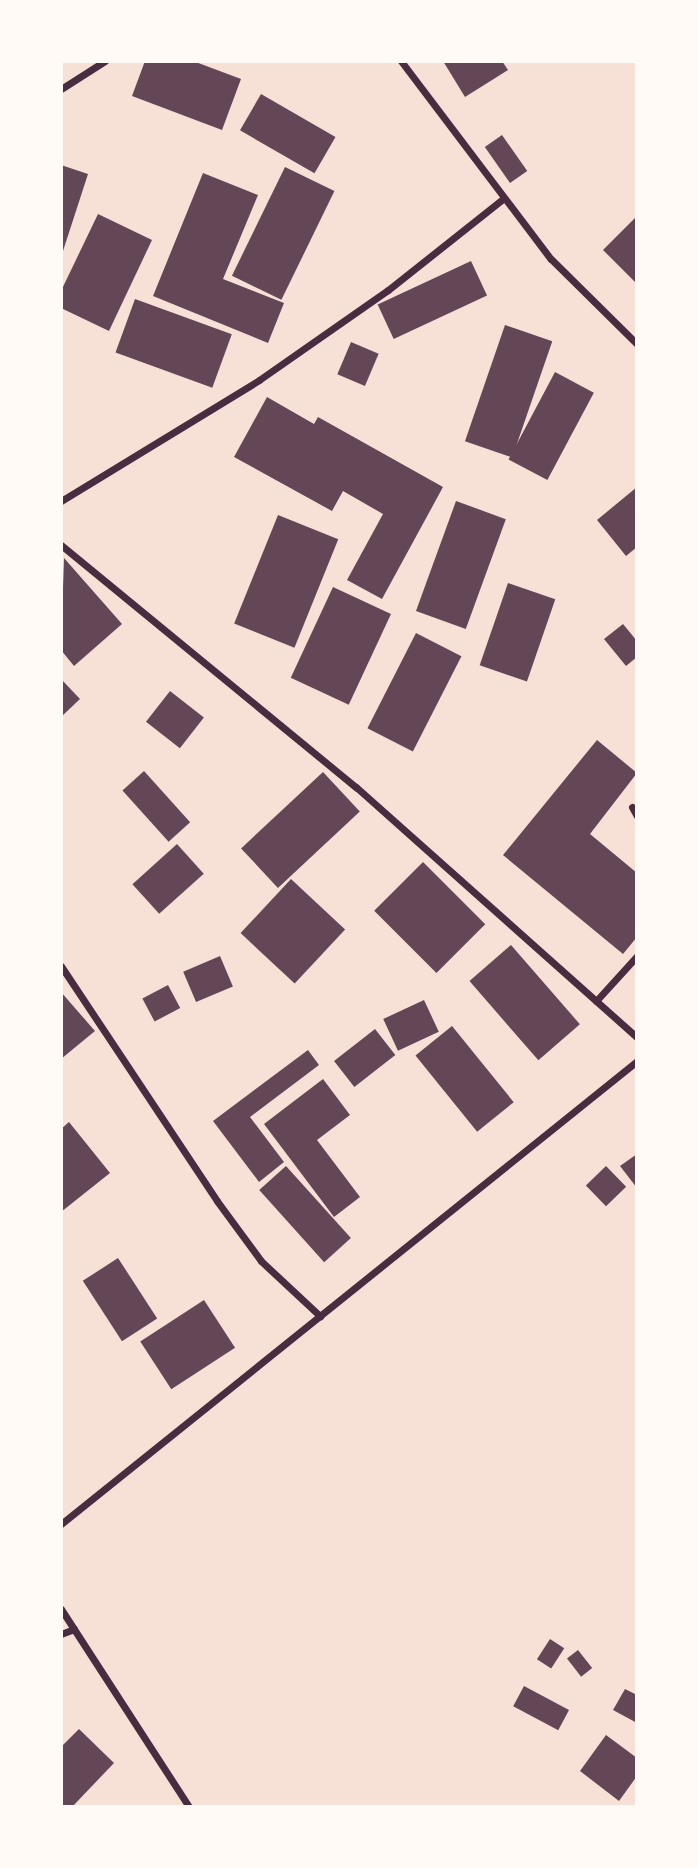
<!DOCTYPE html>
<style>
body{margin:0}
#map{position:relative;width:698px;height:1868px;overflow:hidden;background:#f7e1d7;font-family:Mulish,sans-serif}
div>[style]{position:absolute}
[style*='--x']{left:calc(var(--x)*1px);top:calc(var(--y)*1px);width:calc(var(--w)*1px);rotate:calc(var(--a)*1deg)}
.building>*{inset:0;background:#644757;transform-origin:0 0}
.minor>*{height:7px;margin:-3.5px;padding:0 3.5px;transform-origin:3.5px;border-radius:3.5px;background:#4a2c40}
span{translate:-50% -50%;white-space:nowrap;text-align:center;line-height:1.15;-webkit-text-stroke:7px #fffaf5;paint-order:stroke}
.frame{position:absolute;inset:0;border:63px solid #fffaf5;pointer-events:none}
</style>
<div id="map">
<div class="building">
<div style="clip-path:polygon(145px 61px,193px 61px,241px 79px,222px 130px,132px 96px)"></div>
<div style="clip-path:polygon(443px 61px,502px 61px,508px 70px,465px 97px)"></div>
<div style="left:261px;top:94px;width:86px;height:42px;rotate:30deg"></div>
<div style="left:502px;top:135px;width:44px;height:21px;rotate:55deg"></div>
<div style="clip-path:polygon(61px 165px,88px 174px,62px 254px,61px 254px)"></div>
<div style="left:285px;top:167px;width:55px;height:121px;rotate:26deg"></div>
<div style="clip-path:polygon(203px 173px,258px 195px,223px 279px,284px 303px,268px 343px,153px 296px)"></div>
<div style="clip-path:polygon(98px 214px,152px 240px,109px 331px,61px 308px,61px 291px)"></div>
<div style="clip-path:polygon(637px 216px,637px 284px,603px 250px)"></div>
<div style="left:471px;top:261px;width:38px;height:103px;rotate:65deg"></div>
<div style="left:135px;top:299px;width:103px;height:57px;rotate:20deg"></div>
<div style="left:505px;top:325px;width:50px;height:123px;rotate:19deg"></div>
<div style="left:351px;top:342px;width:30px;height:35px;rotate:23deg"></div>
<div style="left:555px;top:372px;width:44px;height:99px;rotate:28deg"></div>
<div style="clip-path:polygon(267px 397px,314px 424px,318px 417px,443px 487px,382px 599px,347px 580px,383px 514px,343px 491px,332px 511px,234px 457px)"></div>
<div style="clip-path:polygon(637px 487px,637px 547px,626px 556px,597px 520px)"></div>
<div style="left:456px;top:501px;width:53px;height:117px;rotate:20deg"></div>
<div style="left:278px;top:515px;width:65px;height:117px;rotate:22deg"></div>
<div style="clip-path:polygon(64px 558px,122px 624px,74px 666px,61px 650px)"></div>
<div style="left:508px;top:583px;width:50px;height:87px;rotate:19deg"></div>
<div style="left:333px;top:587px;width:64px;height:100px;rotate:25deg"></div>
<div style="clip-path:polygon(623px 624px,637px 641px,637px 657px,626px 666px,604px 639px)"></div>
<div style="left:416px;top:633px;width:51px;height:107px;rotate:27deg"></div>
<div style="clip-path:polygon(61px 679px,80px 699px,61px 717px)"></div>
<div style="left:170px;top:691px;width:43px;height:39px;rotate:38deg"></div>
<div style="clip-path:polygon(597px 740px,637px 773px,590px 834px,637px 873px,637px 937px,623px 954px,503px 855px)"></div>
<div style="left:144px;top:771px;width:69px;height:29px;rotate:48deg"></div>
<div style="left:323px;top:772px;width:54px;height:112px;rotate:47deg"></div>
<div style="left:177px;top:844px;width:40px;height:60px;rotate:48deg"></div>
<div style="left:423px;top:862px;width:88px;height:69px;rotate:45deg"></div>
<div style="left:291px;top:879px;width:74px;height:74px;rotate:43deg"></div>
<div style="left:511px;top:945px;width:105px;height:55px;rotate:49deg"></div>
<div style="left:220px;top:956px;width:33px;height:40px;rotate:67deg"></div>
<div style="left:168px;top:985px;width:26px;height:29px;rotate:62deg"></div>
<div style="clip-path:polygon(61px 992px,95px 1031px,61px 1059px)"></div>
<div style="left:424px;top:1000px;width:35px;height:45px;rotate:65deg"></div>
<div style="left:452px;top:1026px;width:98px;height:47px;rotate:51deg"></div>
<div style="left:375px;top:1029px;width:33px;height:52px;rotate:52deg"></div>
<div style="clip-path:polygon(308px 1050px,319px 1065px,250px 1117px,284px 1162px,259px 1182px,213px 1121px)"></div>
<div style="clip-path:polygon(323px 1079px,350px 1115px,317px 1140px,360px 1197px,334px 1217px,264px 1124px)"></div>
<div style="clip-path:polygon(69px 1122px,110px 1173px,61px 1212px,61px 1129px)"></div>
<div style="clip-path:polygon(637px 1154px,637px 1188px,620px 1166px)"></div>
<div style="left:286px;top:1166px;width:97px;height:36px;rotate:48deg"></div>
<div style="left:606px;top:1166px;width:29px;height:28px;rotate:46deg"></div>
<div style="left:118px;top:1258px;width:72px;height:42px;rotate:57deg"></div>
<div style="left:204px;top:1300px;width:57px;height:76px;rotate:57deg"></div>
<div style="left:550px;top:1639px;width:17px;height:24px;rotate:33deg"></div>
<div style="left:578px;top:1650px;width:23px;height:14px;rotate:52deg"></div>
<div style="left:524px;top:1686px;width:51px;height:23px;rotate:28deg"></div>
<div style="clip-path:polygon(625px 1689px,637px 1695px,637px 1723px,613px 1710px)"></div>
<div style="clip-path:polygon(79px 1729px,114px 1763px,72px 1807px,61px 1807px,61px 1747px)"></div>
<div style="clip-path:polygon(606px 1735px,637px 1758px,637px 1776px,619px 1801px,580px 1771px)"></div>
</div>
<div class="minor">
<div style="--x:401;--y:61;--w:248;--a:52.9"></div>
<div style="--x:551;--y:259;--w:121;--a:44.7"></div>
<div style="--x:61;--y:89;--w:52;--a:-32.5"></div>
<div style="--x:61;--y:501;--w:232;--a:-31.4"></div>
<div style="--x:259;--y:380;--w:157;--a:-34.9"></div>
<div style="--x:388;--y:290;--w:148;--a:-38.4"></div>
<div style="--x:61;--y:545;--w:382;--a:39.4"></div>
<div style="--x:356;--y:787;--w:376;--a:41.7"></div>
<div style="--x:632;--y:807;--w:10;--a:61"></div>
<div style="--x:61;--y:966;--w:282;--a:56.4"></div>
<div style="--x:217;--y:1201;--w:74;--a:53.7"></div>
<div style="--x:261;--y:1261;--w:81;--a:43"></div>
<div style="--x:596;--y:1001;--w:61;--a:-47.7"></div>
<div style="--x:61;--y:1524;--w:739;--a:-38.79"></div>
<div style="--x:61;--y:1609;--w:236;--a:57.1"></div>
<div style="--x:61;--y:1634;--w:14;--a:-21"></div>
</div>
<div class="frame"></div>
</div>
